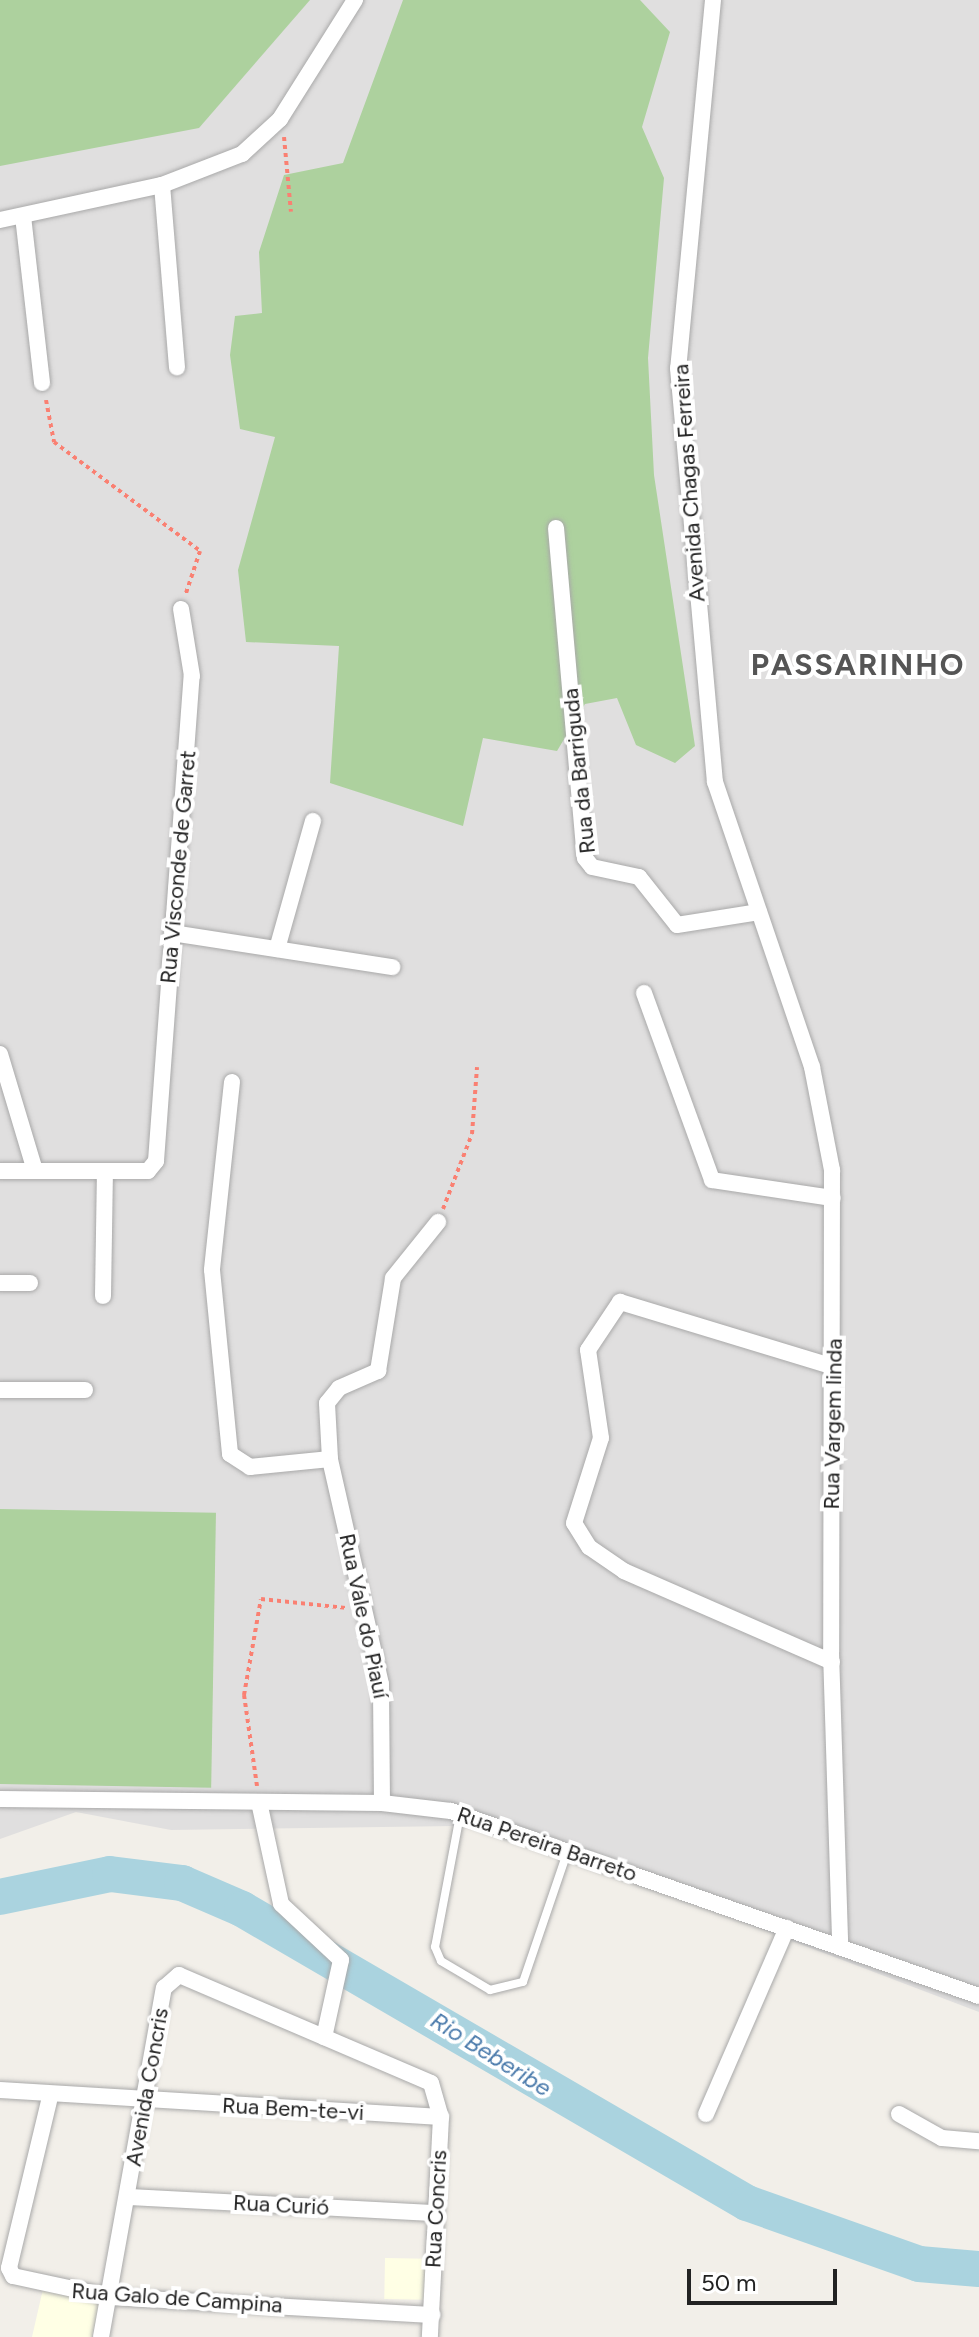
<!DOCTYPE html>
<meta charset="utf-8">
<style>
body{margin:0}
#map{position:relative;width:979px;height:2337px;overflow:hidden;background:#f2efe9;font-family:Figtree,sans-serif}
div>[style]{position:absolute}
[style*='--x']{left:calc(var(--x)*1px);top:calc(var(--y)*1px);width:calc(var(--w)*1px);rotate:calc(var(--a)*1deg)}
.residential>*{inset:0;background:#e0dfdf}
.education>*{inset:0;background:#ffffe5;transform-origin:0 0}
.forest>*{inset:0;background:#add19e;transform-origin:0 0}
.river>*{height:36px;margin:-18px;padding:0 18px;transform-origin:18px;border-radius:18px;background:#aad3df}
.path>*{height:4px;margin-top:-2px;transform-origin:0;background:repeating-linear-gradient(90deg,#fa8072 0 4px,transparent 0 8px)}
.roads{filter:drop-shadow(0 0 2px #a9a9a9) drop-shadow(0 0 2px #a9a9a9)}
.service>*{height:8px;margin:-4px;padding:0 4px;transform-origin:4px;border-radius:4px;background:#fff}
.minor>*{height:16px;margin:-8px;padding:0 8px;transform-origin:8px;border-radius:8px;background:#fff}
span{translate:-50% -50%;white-space:nowrap;text-align:center;line-height:1.15;-webkit-text-stroke:8px #fff;paint-order:stroke}
.street-label{font-size:22px;color:#222}
.water-label{font-size:24px;color:#4a7aab;font-style:italic}
.district-label{font-size:30px;color:#555;font-weight:700;letter-spacing:2px}
.scale{position:absolute;left:687px;top:2269px;width:150px;height:36px;box-sizing:border-box;border:4px solid #222;border-top:0;padding-left:10px;font-size:24px;line-height:28px;white-space:nowrap;color:#222;-webkit-text-stroke:6px #fff;paint-order:stroke}
</style>
<div id="map">
<div class="residential">
<div style="clip-path:polygon(0 0,979px 0,979px 2012px,548px 1848px,456px 1826px,171px 1830px,76px 1812px,0 1839px)"></div>
</div>
<div class="education">
<div style="left:385px;top:2258px;width:42px;height:41px;rotate:1deg"></div>
<div style="clip-path:polygon(43px 2289px,100px 2300px,92px 2337px,32px 2337px)"></div>
</div>
<div class="forest">
<div style="clip-path:polygon(0 0,310px 0,199px 128px,0 166px)"></div>
<div style="clip-path:polygon(403px 0,640px 0,670px 32px,642px 127px,664px 178px,648px 358px,654px 475px,695px 746px,675px 763px,636px 745px,617px 698px,585px 704px,557px 751px,483px 738px,463px 826px,330px 783px,339px 646px,246px 642px,238px 570px,275px 437px,240px 429px,230px 355px,235px 316px,262px 313px,259px 252px,284px 175px,343px 163px)"></div>
<div style="left:0;top:1509px;width:216px;height:275px;rotate:1deg"></div>
</div>
<div class="river">
<div style="--x:0;--y:1897;--w:112;--a:-11.8"></div>
<div style="--x:110;--y:1874;--w:73;--a:7.1"></div>
<div style="--x:182;--y:1883;--w:65;--a:23.4"></div>
<div style="--x:242;--y:1909;--w:584;--a:30.21"></div>
<div style="--x:747;--y:2203;--w:182;--a:19.5"></div>
<div style="--x:919;--y:2264;--w:60;--a:4.8"></div>
</div>
<div class="path">
<div style="--x:284;--y:137;--w:75;--a:84.7"></div>
<div style="--x:46;--y:400;--w:43;--a:79.2"></div>
<div style="--x:54;--y:442;--w:182;--a:36.7"></div>
<div style="--x:200;--y:551;--w:47;--a:108.4"></div>
<div style="--x:443;--y:1209;--w:80;--a:-68.9"></div>
<div style="--x:472;--y:1134;--w:67;--a:-85.7"></div>
<div style="--x:257;--y:1786;--w:92;--a:-98.1"></div>
<div style="--x:244;--y:1695;--w:97;--a:-80"></div>
<div style="--x:261;--y:1599;--w:85;--a:6"></div>
</div>
<div class="roads">
<div class="service">
<div style="--x:460;--y:1815;--w:134;--a:100.7"></div>
<div style="--x:435;--y:1947;--w:15;--a:67"></div>
<div style="--x:441;--y:1961;--w:57;--a:30.6"></div>
<div style="--x:490;--y:1990;--w:34;--a:-14"></div>
<div style="--x:523;--y:1982;--w:139;--a:-71.2"></div>
</div>
<div class="minor">
<div style="--x:713;--y:0;--w:370;--a:95.4"></div>
<div style="--x:678;--y:368;--w:416;--a:84.9"></div>
<div style="--x:715;--y:782;--w:301;--a:71.2"></div>
<div style="--x:812;--y:1067;--w:105;--a:79"></div>
<div style="--x:832;--y:1170;--w:482;--a:90.1"></div>
<div style="--x:831;--y:1652;--w:294;--a:88.2"></div>
<div style="--x:162;--y:185;--w:183;--a:85.3"></div>
<div style="--x:23;--y:216;--w:168;--a:83.5"></div>
<div style="--x:0;--y:220;--w:166;--a:-12.2"></div>
<div style="--x:162;--y:185;--w:86;--a:-21.2"></div>
<div style="--x:242;--y:154;--w:52;--a:-42.6"></div>
<div style="--x:280;--y:119;--w:141;--a:-57.8"></div>
<div style="--x:556;--y:528;--w:331;--a:85"></div>
<div style="--x:585;--y:858;--w:11;--a:52"></div>
<div style="--x:592;--y:867;--w:48;--a:12"></div>
<div style="--x:639;--y:877;--w:61;--a:51.6"></div>
<div style="--x:677;--y:925;--w:83;--a:-9"></div>
<div style="--x:172;--y:933;--w:223;--a:8.8"></div>
<div style="--x:277;--y:949;--w:133;--a:-74.3"></div>
<div style="--x:644;--y:993;--w:199;--a:70"></div>
<div style="--x:712;--y:1180;--w:122;--a:8.5"></div>
<div style="--x:0;--y:1054;--w:122;--a:73.3"></div>
<div style="--x:232;--y:1082;--w:189;--a:96.1"></div>
<div style="--x:212;--y:1270;--w:185;--a:84.4"></div>
<div style="--x:230;--y:1454;--w:24;--a:33"></div>
<div style="--x:250;--y:1467;--w:80;--a:-5.7"></div>
<div style="--x:0;--y:1171;--w:148;--a:0"></div>
<div style="--x:148;--y:1171;--w:13;--a:-51"></div>
<div style="--x:156;--y:1161;--w:486;--a:-85.8"></div>
<div style="--x:192;--y:676;--w:68;--a:-99.3"></div>
<div style="--x:0;--y:1283;--w:30;--a:0"></div>
<div style="--x:103;--y:1296;--w:124;--a:-89.1"></div>
<div style="--x:0;--y:1390;--w:85;--a:0"></div>
<div style="--x:832;--y:1662;--w:227;--a:-156.4"></div>
<div style="--x:624;--y:1571;--w:42;--a:-145.6"></div>
<div style="--x:589;--y:1547;--w:28;--a:-122"></div>
<div style="--x:574;--y:1523;--w:89;--a:-72.4"></div>
<div style="--x:601;--y:1438;--w:89;--a:-98.4"></div>
<div style="--x:588;--y:1350;--w:58;--a:-56.3"></div>
<div style="--x:620;--y:1302;--w:224;--a:16.9"></div>
<div style="--x:0;--y:1799;--w:382;--a:0.6"></div>
<div style="--x:382;--y:1803;--w:69;--a:6.6"></div>
<div style="--x:451;--y:1811;--w:559;--a:19.31"></div>
<div style="--x:259;--y:1802;--w:104;--a:77.8"></div>
<div style="--x:281;--y:1904;--w:82;--a:43"></div>
<div style="--x:341;--y:1960;--w:79;--a:102.4"></div>
<div style="--x:382;--y:1803;--w:119;--a:-90.5"></div>
<div style="--x:381;--y:1684;--w:231;--a:-102.8"></div>
<div style="--x:330;--y:1459;--w:56;--a:-93.1"></div>
<div style="--x:327;--y:1403;--w:19;--a:-51"></div>
<div style="--x:339;--y:1388;--w:43;--a:-23.6"></div>
<div style="--x:378;--y:1371;--w:94;--a:-80.8"></div>
<div style="--x:393;--y:1278;--w:72;--a:-51.2"></div>
<div style="--x:0;--y:2090;--w:442;--a:3.5"></div>
<div style="--x:50;--y:2097;--w:176;--a:103.5"></div>
<div style="--x:9;--y:2268;--w:9;--a:63"></div>
<div style="--x:13;--y:2276;--w:99;--a:12.2"></div>
<div style="--x:110;--y:2297;--w:323;--a:3.2"></div>
<div style="--x:706;--y:2114;--w:203;--a:-66.5"></div>
<div style="--x:899;--y:2114;--w:49;--a:29.2"></div>
<div style="--x:942;--y:2138;--w:37;--a:5"></div>
<div style="--x:128;--y:2197;--w:306;--a:3"></div>
<div style="--x:101;--y:2337;--w:355;--a:-79.8"></div>
<div style="--x:164;--y:1988;--w:20;--a:-41"></div>
<div style="--x:179;--y:1975;--w:274;--a:23.2"></div>
<div style="--x:431;--y:2083;--w:35;--a:74"></div>
<div style="--x:441;--y:2117;--w:220;--a:92.9"></div>
</div>
</div>
<div class="street-label">
<span style="left:689px;top:483px;rotate:-94deg">Avenida Chagas Ferreira</span>
<span style="left:579px;top:771px;rotate:-96deg">Rua da Barriguda</span>
<span style="left:178px;top:867px;rotate:-85deg">Rua Visconde de Garret</span>
<span style="left:833px;top:1424px;rotate:-89deg">Rua Vargem linda</span>
<span style="left:364px;top:1616px;rotate:78deg">Rua Vale do Piauí</span>
<span style="left:547px;top:1844px;rotate:19deg">Rua Pereira Barreto</span>
<span style="left:147px;top:2087px;rotate:-80deg">Avenida Concris</span>
<span style="left:293px;top:2109px;rotate:3deg">Rua Bem-te-vi</span>
<span style="left:281px;top:2205px;rotate:3deg">Rua Curió</span>
<span style="left:436px;top:2209px;rotate:-87deg">Rua Concris</span>
<span style="left:177px;top:2298px;rotate:4deg">Rua Galo de Campina</span>
</div>
<div class="water-label">
<span style="left:491px;top:2054px;rotate:32deg">Rio Beberibe</span>
</div>
<div class="district-label">
<span style="left:858px;top:665px">PASSARINHO</span>
</div>
<div class="scale">50 m</div>
</div>
